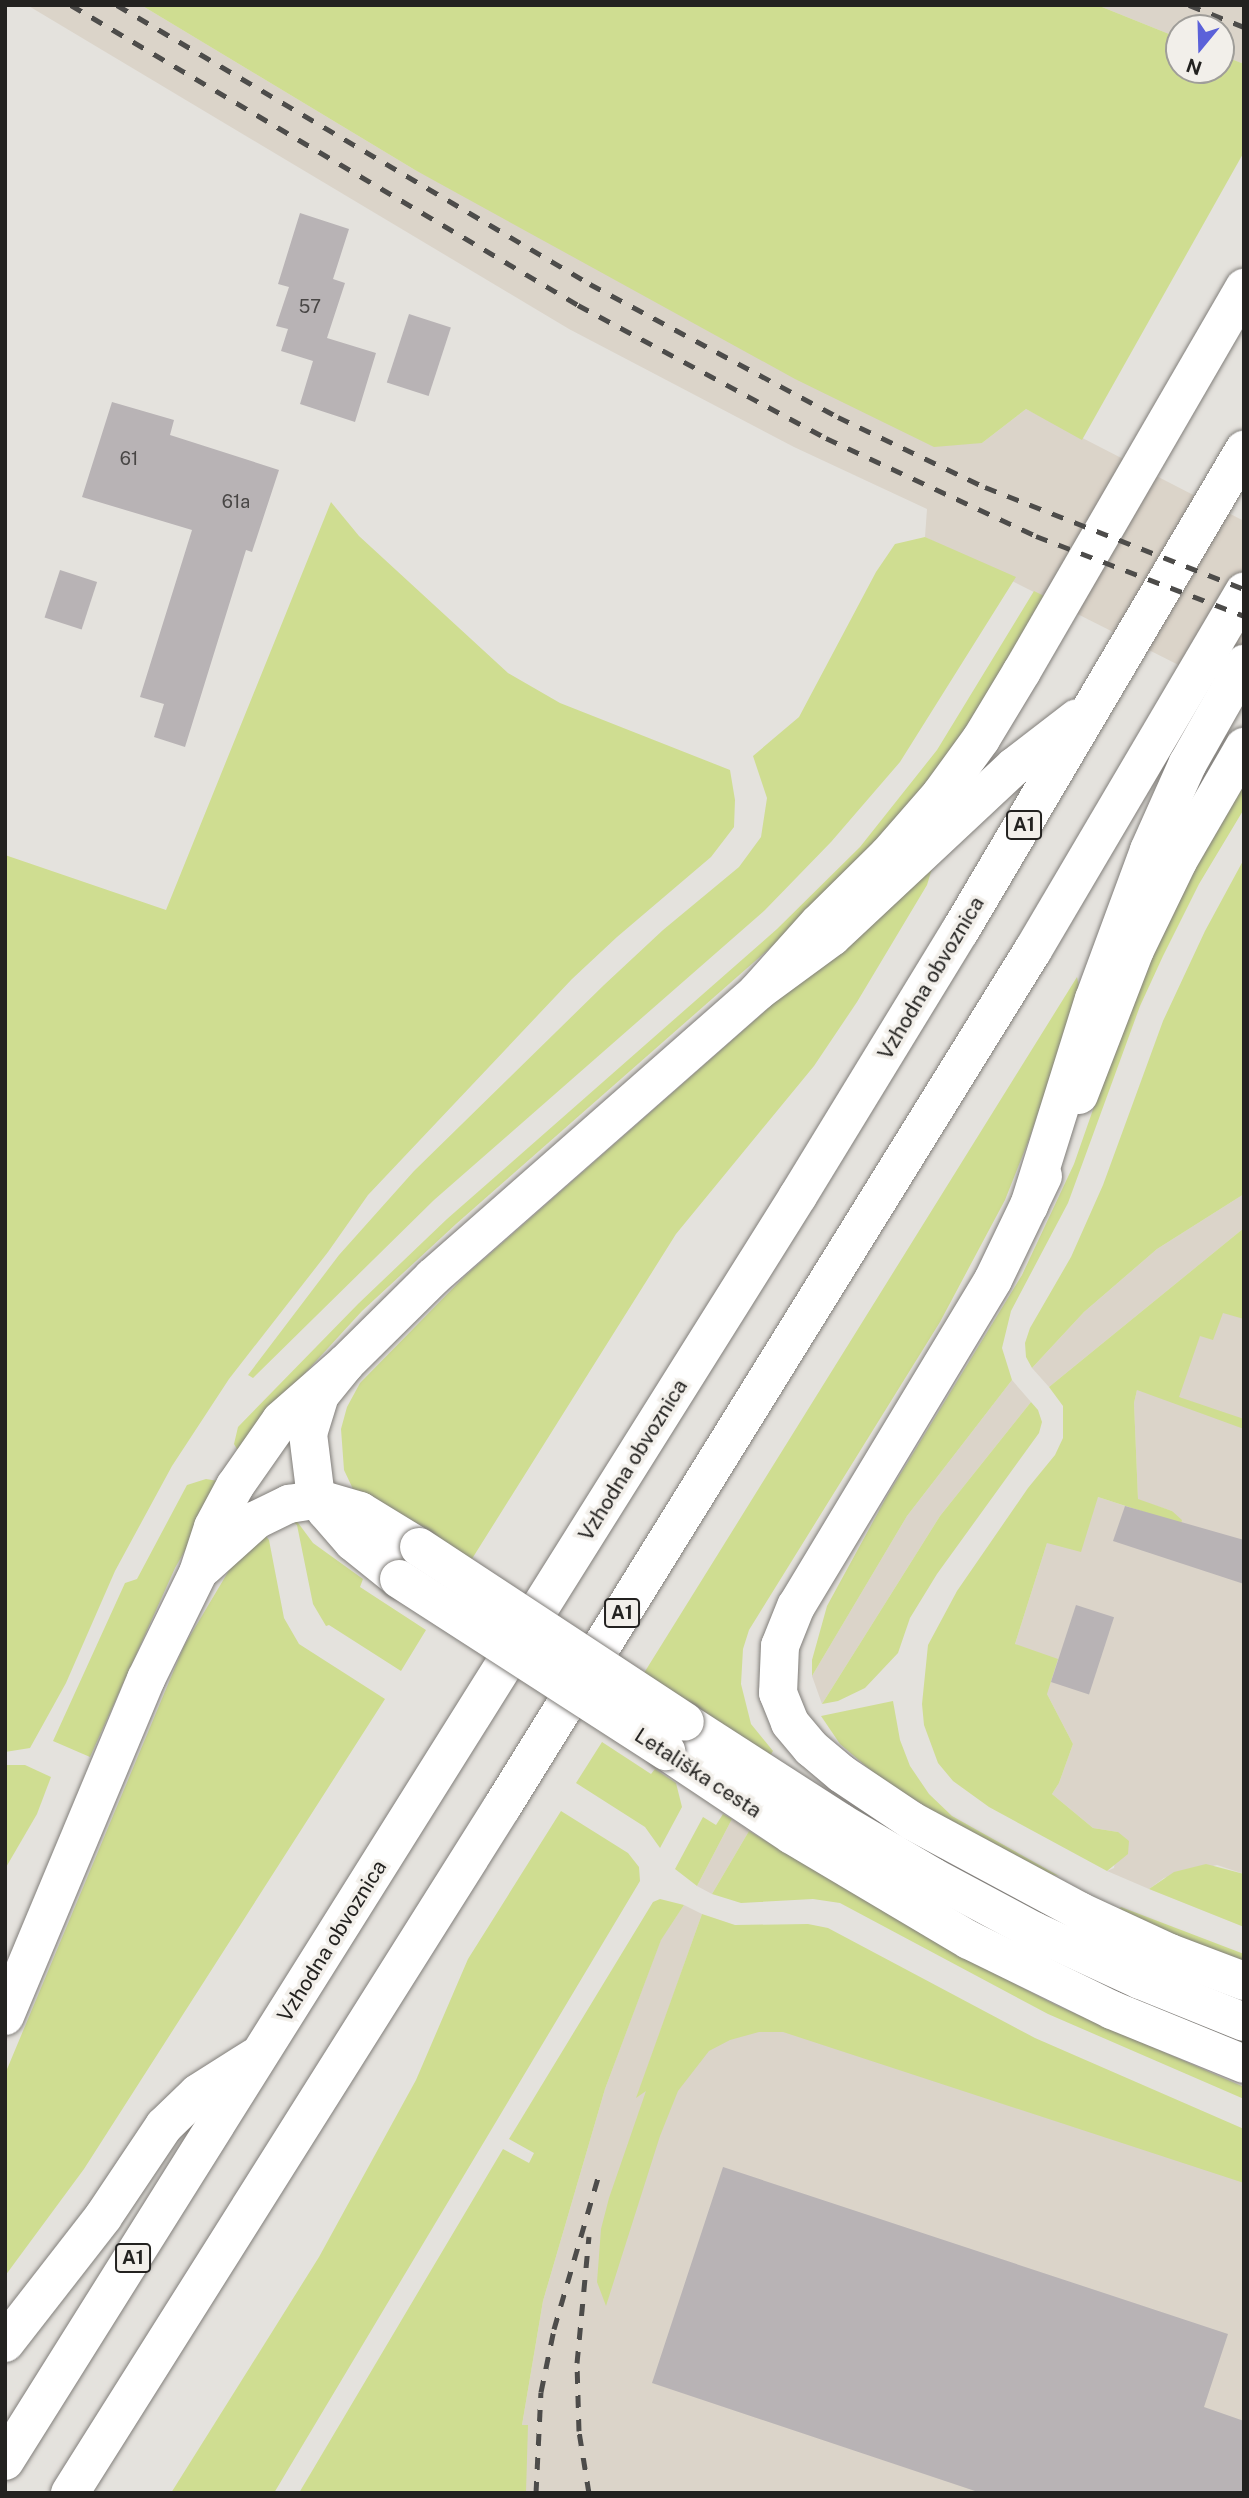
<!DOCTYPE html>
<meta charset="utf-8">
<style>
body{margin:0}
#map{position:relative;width:1249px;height:2498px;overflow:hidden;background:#e4e2dd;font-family:"Public Sans",sans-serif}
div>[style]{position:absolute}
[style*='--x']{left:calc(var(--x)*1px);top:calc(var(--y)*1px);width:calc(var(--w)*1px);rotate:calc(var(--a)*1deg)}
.built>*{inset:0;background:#dbd4c9}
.green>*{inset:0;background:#cfdd91}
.building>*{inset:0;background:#b8b3b5;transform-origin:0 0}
.roads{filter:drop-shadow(0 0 2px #817e7a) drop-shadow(0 0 2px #817e7a)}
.secondary>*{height:38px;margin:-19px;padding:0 19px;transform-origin:19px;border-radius:19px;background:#fff}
.motorway>*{height:38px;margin:-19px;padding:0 19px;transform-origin:19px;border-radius:19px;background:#fff}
.rail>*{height:5px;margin-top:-2.5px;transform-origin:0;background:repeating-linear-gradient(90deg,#4d4c4a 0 12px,transparent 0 24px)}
.bridges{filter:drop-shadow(0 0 2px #817e7a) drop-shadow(0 0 2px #817e7a)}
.secondary-bridge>*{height:38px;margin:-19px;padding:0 19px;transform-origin:19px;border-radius:19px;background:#fff}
span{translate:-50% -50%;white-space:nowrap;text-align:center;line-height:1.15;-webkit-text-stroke:7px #f2efea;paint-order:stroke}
.number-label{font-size:18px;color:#484645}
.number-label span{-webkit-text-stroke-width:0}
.shield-label span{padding:2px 5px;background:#f2efea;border:2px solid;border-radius:5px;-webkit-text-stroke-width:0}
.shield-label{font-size:19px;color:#232220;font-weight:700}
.street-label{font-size:21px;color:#232220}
.frame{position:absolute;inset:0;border:7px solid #232220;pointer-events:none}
.north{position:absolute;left:1165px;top:14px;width:70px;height:70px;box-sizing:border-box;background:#f2efea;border:2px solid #9f9d99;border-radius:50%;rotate:199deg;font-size:19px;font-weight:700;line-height:28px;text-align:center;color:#232220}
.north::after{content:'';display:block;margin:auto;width:24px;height:32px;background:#5b61d9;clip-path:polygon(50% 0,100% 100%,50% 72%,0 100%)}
</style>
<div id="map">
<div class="built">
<div style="clip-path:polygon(27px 5px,141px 5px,415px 170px,982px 443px,1026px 409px,1244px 521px,1244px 698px,925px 537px,927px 509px,794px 447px,569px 329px)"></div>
<div style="clip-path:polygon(1097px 5px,1244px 5px,1244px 64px,1221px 55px,1221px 28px,1179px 28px,1179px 38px)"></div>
<div style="clip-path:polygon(1244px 1194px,1244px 1228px,1049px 1387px,1032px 1368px,1084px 1312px,1157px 1249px)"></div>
<div style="clip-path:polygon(1244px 1281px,1244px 1874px,1217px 1865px,1164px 1878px,1149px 1889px,1107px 1871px,1114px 1868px,1118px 1832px,1093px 1828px,1052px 1794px,1059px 1783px,1073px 1744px,1047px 1694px,1015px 1644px,1047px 1543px,1098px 1497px,1180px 1524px,1172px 1511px,1138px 1500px,1134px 1403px,1137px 1390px)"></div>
<div style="clip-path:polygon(1012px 1380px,1031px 1402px,940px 1516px,822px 1704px,812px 1676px,907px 1516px)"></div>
<div style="clip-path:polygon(732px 1819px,749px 1831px,712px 1894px,697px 1886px)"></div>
<div style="clip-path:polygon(684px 1905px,702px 1914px,637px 2097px,746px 2012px,1244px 2177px,1244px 2493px,517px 2493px,522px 2425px,543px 2301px,605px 2089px,661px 1939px)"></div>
</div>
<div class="green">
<div style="clip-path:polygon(141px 5px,1097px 5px,1179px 38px,1179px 70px,1221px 70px,1221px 55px,1244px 64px,1244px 152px,1082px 440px,1026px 409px,982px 443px,934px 447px,795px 379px,415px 170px)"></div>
<div style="clip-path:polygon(331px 502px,359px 536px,508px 673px,560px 703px,730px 770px,735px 800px,734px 827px,711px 857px,617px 937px,572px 979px,368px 1195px,328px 1252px,229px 1379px,172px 1466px,115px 1571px,66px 1683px,30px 1748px,5px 1752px,5px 855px,166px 910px)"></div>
<div style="clip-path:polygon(925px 537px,1016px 577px,900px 762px,831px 842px,765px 910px,434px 1200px,253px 1378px,248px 1375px,339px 1255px,414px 1171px,604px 985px,663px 930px,739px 867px,761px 837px,767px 798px,753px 756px,799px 717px,876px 572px,895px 544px)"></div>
<div style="clip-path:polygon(1034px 591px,1050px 599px,915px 804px,787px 933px,456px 1224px,362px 1311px,295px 1384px,241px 1456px,234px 1444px,238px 1427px,358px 1304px,447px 1219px,777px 929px,860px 847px,937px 750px)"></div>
<div style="clip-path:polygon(1244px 784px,1244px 809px,1199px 884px,1163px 956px,1140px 1006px,1068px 1203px,1011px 1311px,1002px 1348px,1012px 1380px,907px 1516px,812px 1676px,812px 1660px,827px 1606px,887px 1496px,1022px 1275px,1074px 1164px,1132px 998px,1171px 907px)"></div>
<div style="clip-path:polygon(1244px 859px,1244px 1194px,1157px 1249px,1084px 1312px,1032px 1368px,1026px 1357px,1025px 1343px,1030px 1328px,1071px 1257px,1103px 1185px,1163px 1021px,1205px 931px)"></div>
<div style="clip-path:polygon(934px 862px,927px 885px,857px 1002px,814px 1066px,676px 1234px,470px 1562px,353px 1489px,344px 1470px,341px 1429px,347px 1407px,360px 1383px,466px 1275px)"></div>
<div style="clip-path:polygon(1077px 977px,1080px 991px,1028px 1142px,1005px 1200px,940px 1322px,749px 1630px,743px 1649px,741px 1684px,751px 1724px,773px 1751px,766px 1762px,644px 1673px)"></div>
<div style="clip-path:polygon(1244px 1228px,1244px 1319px,1223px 1313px,1213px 1340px,1200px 1336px,1179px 1397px,1244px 1419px,1244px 1429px,1137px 1390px,1134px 1403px,1138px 1499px,1172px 1511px,1182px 1520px,1181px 1524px,1098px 1497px,1081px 1552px,1047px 1543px,1015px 1644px,1058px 1659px,1047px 1694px,1073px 1744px,1059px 1783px,1052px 1794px,1093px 1828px,1118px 1832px,1129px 1841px,1128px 1854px,1107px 1871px,989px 1807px,953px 1781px,938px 1763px,924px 1725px,922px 1704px,928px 1645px,957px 1591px,1028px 1488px,1055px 1455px,1063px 1438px,1063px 1406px,1049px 1387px)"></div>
<div style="clip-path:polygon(1031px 1402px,1038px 1410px,1042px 1422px,1039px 1433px,937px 1574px,910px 1618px,898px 1653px,865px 1688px,838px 1701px,822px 1704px,940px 1516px)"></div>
<div style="clip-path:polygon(206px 1479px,224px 1482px,175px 1568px,90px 1757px,53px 1741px,125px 1583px,137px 1579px,187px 1485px)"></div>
<div style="clip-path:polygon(290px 1520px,296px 1520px,313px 1543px,363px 1579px,360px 1587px,426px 1630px,401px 1671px,329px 1625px,326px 1626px,313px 1604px,297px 1525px)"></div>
<div style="clip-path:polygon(264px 1534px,269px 1540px,284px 1618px,299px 1644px,385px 1699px,84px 2169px,5px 2276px,5px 2074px,184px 1646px,231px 1567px)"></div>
<div style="clip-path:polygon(893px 1701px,900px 1740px,910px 1766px,929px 1794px,952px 1816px,1059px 1876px,1025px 1868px,881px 1779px,840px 1744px,821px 1716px)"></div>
<div style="clip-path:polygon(602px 1742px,651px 1774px,655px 1769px,676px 1783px,682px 1807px,660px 1848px,645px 1827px,576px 1783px)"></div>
<div style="clip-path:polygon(5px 1765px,25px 1765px,51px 1777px,37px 1814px,5px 1869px)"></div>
<div style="clip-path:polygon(561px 1811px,628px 1853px,639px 1867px,640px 1881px,274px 2493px,171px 2493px,319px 2257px,416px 2080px,468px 1959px)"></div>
<div style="clip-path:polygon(723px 1814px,732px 1819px,697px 1886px,675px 1869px,703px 1817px,716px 1825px)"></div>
<div style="clip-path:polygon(749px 1831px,960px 1956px,1056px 2005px,1244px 2087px,1244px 2099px,1048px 2014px,840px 1903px,813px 1899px,741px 1903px,712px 1894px)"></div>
<div style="clip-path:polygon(1206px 1864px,1244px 1874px,1244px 1927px,1149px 1889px,1174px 1872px)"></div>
<div style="clip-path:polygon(660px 1899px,684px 1905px,661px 1940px,605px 2089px,543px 2301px,522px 2425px,528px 2425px,526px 2493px,299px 2493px,503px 2149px,529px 2163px,534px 2153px,509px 2139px,653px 1902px)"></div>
<div style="clip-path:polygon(1121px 1907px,1244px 1954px,1244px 1968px,1117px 1910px)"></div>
<div style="clip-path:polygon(702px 1914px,735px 1925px,808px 1924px,828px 1928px,1035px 2038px,1244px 2129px,1244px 2183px,783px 2032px,759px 2032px,730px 2040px,709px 2051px,678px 2091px,660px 2136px,606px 2306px,597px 2282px,601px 2229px,609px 2198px,646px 2091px,636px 2098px)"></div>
</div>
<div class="building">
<div style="clip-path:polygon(300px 213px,349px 229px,333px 279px,345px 283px,327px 338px,376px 353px,355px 422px,300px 404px,313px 361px,281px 351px,288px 329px,276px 326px,289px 287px,278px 284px)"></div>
<div style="left:409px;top:314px;width:44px;height:72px;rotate:18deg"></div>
<div style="clip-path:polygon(112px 402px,174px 420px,170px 435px,279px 470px,252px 552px,246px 550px,185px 747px,154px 737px,164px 704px,140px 697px,192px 530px,82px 497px)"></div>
<div style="left:60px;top:570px;width:39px;height:50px;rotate:18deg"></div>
<div style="clip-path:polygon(1125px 1506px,1244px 1540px,1244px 1584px,1113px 1541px)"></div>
<div style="left:1076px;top:1605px;width:40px;height:81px;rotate:18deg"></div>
<div style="clip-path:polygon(723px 2167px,1228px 2334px,1204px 2407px,1244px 2421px,1244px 2493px,981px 2493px,652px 2383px)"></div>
</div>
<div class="roads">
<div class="secondary">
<div style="--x:1079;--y:1095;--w:155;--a:-68.9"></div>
<div style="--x:1135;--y:950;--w:99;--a:-64.2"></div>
<div style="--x:1178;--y:861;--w:132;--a:-59.9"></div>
<div style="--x:1043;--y:1176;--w:115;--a:115.7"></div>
<div style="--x:993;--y:1280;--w:381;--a:121.1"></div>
<div style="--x:796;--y:1606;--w:43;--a:111.8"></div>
<div style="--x:780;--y:1646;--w:47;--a:92.4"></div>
<div style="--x:778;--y:1693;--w:32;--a:68"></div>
<div style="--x:790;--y:1723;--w:33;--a:50"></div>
<div style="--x:811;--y:1748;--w:40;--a:40"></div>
<div style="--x:842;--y:1774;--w:84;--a:33.9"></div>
<div style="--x:912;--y:1821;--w:190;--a:28.3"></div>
<div style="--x:1079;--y:1911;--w:100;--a:24.8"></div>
<div style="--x:1170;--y:1953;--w:79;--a:20.7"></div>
<div style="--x:319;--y:1499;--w:43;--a:16.3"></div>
<div style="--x:360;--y:1511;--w:69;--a:31.4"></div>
<div style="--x:399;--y:1579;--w:59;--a:-141.2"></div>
<div style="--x:353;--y:1542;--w:41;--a:-131.1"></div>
<div style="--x:326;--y:1511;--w:24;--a:-118"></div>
<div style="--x:315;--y:1490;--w:56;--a:-97.1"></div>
<div style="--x:308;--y:1434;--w:41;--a:-72.9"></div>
<div style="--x:320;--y:1395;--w:41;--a:-50.9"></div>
<div style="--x:346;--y:1363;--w:122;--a:-44.7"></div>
<div style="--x:433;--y:1277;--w:432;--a:-41.3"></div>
<div style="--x:757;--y:992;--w:93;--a:-48.1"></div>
<div style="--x:819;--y:923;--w:97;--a:-44.6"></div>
<div style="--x:888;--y:855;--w:81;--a:-49"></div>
<div style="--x:941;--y:794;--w:68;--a:-54"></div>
<div style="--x:981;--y:739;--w:79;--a:-58.9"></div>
<div style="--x:1022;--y:671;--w:443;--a:-59.9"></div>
<div style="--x:685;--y:1722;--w:184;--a:32.8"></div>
<div style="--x:840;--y:1822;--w:108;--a:30.6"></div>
<div style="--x:933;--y:1877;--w:115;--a:28.1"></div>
<div style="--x:1034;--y:1931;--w:117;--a:24.8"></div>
<div style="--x:1140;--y:1980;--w:112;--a:22"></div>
<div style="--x:666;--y:1751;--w:151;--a:33.7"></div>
<div style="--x:792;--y:1835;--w:206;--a:30.7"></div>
<div style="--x:969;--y:1940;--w:159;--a:26.1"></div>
<div style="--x:1112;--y:2010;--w:143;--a:22.2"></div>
</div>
<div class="motorway">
<div style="--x:757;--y:992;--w:93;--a:-36.3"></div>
<div style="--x:832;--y:937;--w:250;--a:-43.1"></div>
<div style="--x:1015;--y:766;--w:78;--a:-37.7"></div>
<div style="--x:1029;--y:1206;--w:217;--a:-72.6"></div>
<div style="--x:1094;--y:999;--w:159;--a:-69.7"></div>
<div style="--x:1149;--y:850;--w:95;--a:-65.9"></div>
<div style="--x:1188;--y:763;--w:114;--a:-60.5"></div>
<div style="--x:204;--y:1567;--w:70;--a:-42.1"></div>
<div style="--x:256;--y:1520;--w:37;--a:-26"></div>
<div style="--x:289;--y:1504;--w:30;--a:-9"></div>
<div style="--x:5;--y:2016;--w:365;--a:-67.3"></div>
<div style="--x:146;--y:1679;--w:118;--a:-63.9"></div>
<div style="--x:198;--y:1573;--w:48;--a:-71.9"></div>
<div style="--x:213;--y:1527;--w:47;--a:-61.8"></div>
<div style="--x:235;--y:1486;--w:80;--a:-55.1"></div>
<div style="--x:281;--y:1420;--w:86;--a:-41.2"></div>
<div style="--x:5;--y:2343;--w:160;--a:-52.1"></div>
<div style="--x:103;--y:2217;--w:110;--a:-56.2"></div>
<div style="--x:164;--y:2126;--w:47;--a:-44.1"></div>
<div style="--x:198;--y:2093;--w:67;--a:-32.3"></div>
<div style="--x:5;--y:2461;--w:1493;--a:-57.92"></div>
<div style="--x:798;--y:1196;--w:311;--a:-58.6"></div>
<div style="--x:960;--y:931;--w:559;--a:-59.44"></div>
<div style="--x:70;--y:2493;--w:811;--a:-57.8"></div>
<div style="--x:502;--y:1807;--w:1008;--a:-58.22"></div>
<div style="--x:1033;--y:950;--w:416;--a:-59.5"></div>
</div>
</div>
<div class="rail">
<div style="--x:71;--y:5;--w:589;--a:30.61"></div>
<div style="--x:578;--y:305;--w:281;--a:28.2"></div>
<div style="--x:826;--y:438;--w:232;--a:25"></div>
<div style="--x:1036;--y:536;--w:223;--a:21"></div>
<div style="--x:117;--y:5;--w:549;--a:30.53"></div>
<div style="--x:590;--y:284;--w:281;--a:28.2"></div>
<div style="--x:838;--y:417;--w:163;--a:25.5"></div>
<div style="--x:985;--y:487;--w:278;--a:21.5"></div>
<div style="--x:1189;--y:5;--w:59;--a:21.8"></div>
<div style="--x:536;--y:2493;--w:101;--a:-87.2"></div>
<div style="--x:541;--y:2392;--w:64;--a:-78.3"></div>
<div style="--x:554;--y:2329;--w:157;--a:-73.8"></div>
<div style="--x:589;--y:2493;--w:63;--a:-99.2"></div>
<div style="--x:579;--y:2431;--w:68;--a:-91.7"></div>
<div style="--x:577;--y:2363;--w:127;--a:-84.6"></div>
</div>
<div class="bridges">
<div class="secondary-bridge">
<div style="--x:419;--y:1547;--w:318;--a:33.3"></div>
<div style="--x:399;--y:1579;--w:318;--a:32.8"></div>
</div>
</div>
<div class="number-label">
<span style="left:310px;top:307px">57</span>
<span style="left:129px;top:459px">61</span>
<span style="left:236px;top:502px">61a</span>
</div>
<div class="shield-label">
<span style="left:1024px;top:825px">A1</span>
<span style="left:622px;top:1613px">A1</span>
<span style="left:133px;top:2258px">A1</span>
</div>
<div class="street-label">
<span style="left:931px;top:978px;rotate:-59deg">Vzhodna obvoznica</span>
<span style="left:633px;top:1460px;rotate:-58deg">Vzhodna obvoznica</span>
<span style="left:698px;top:1773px;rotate:33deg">Letališka cesta</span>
<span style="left:332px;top:1941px;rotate:-58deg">Vzhodna obvoznica</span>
</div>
<div class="frame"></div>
<div class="north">N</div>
</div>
